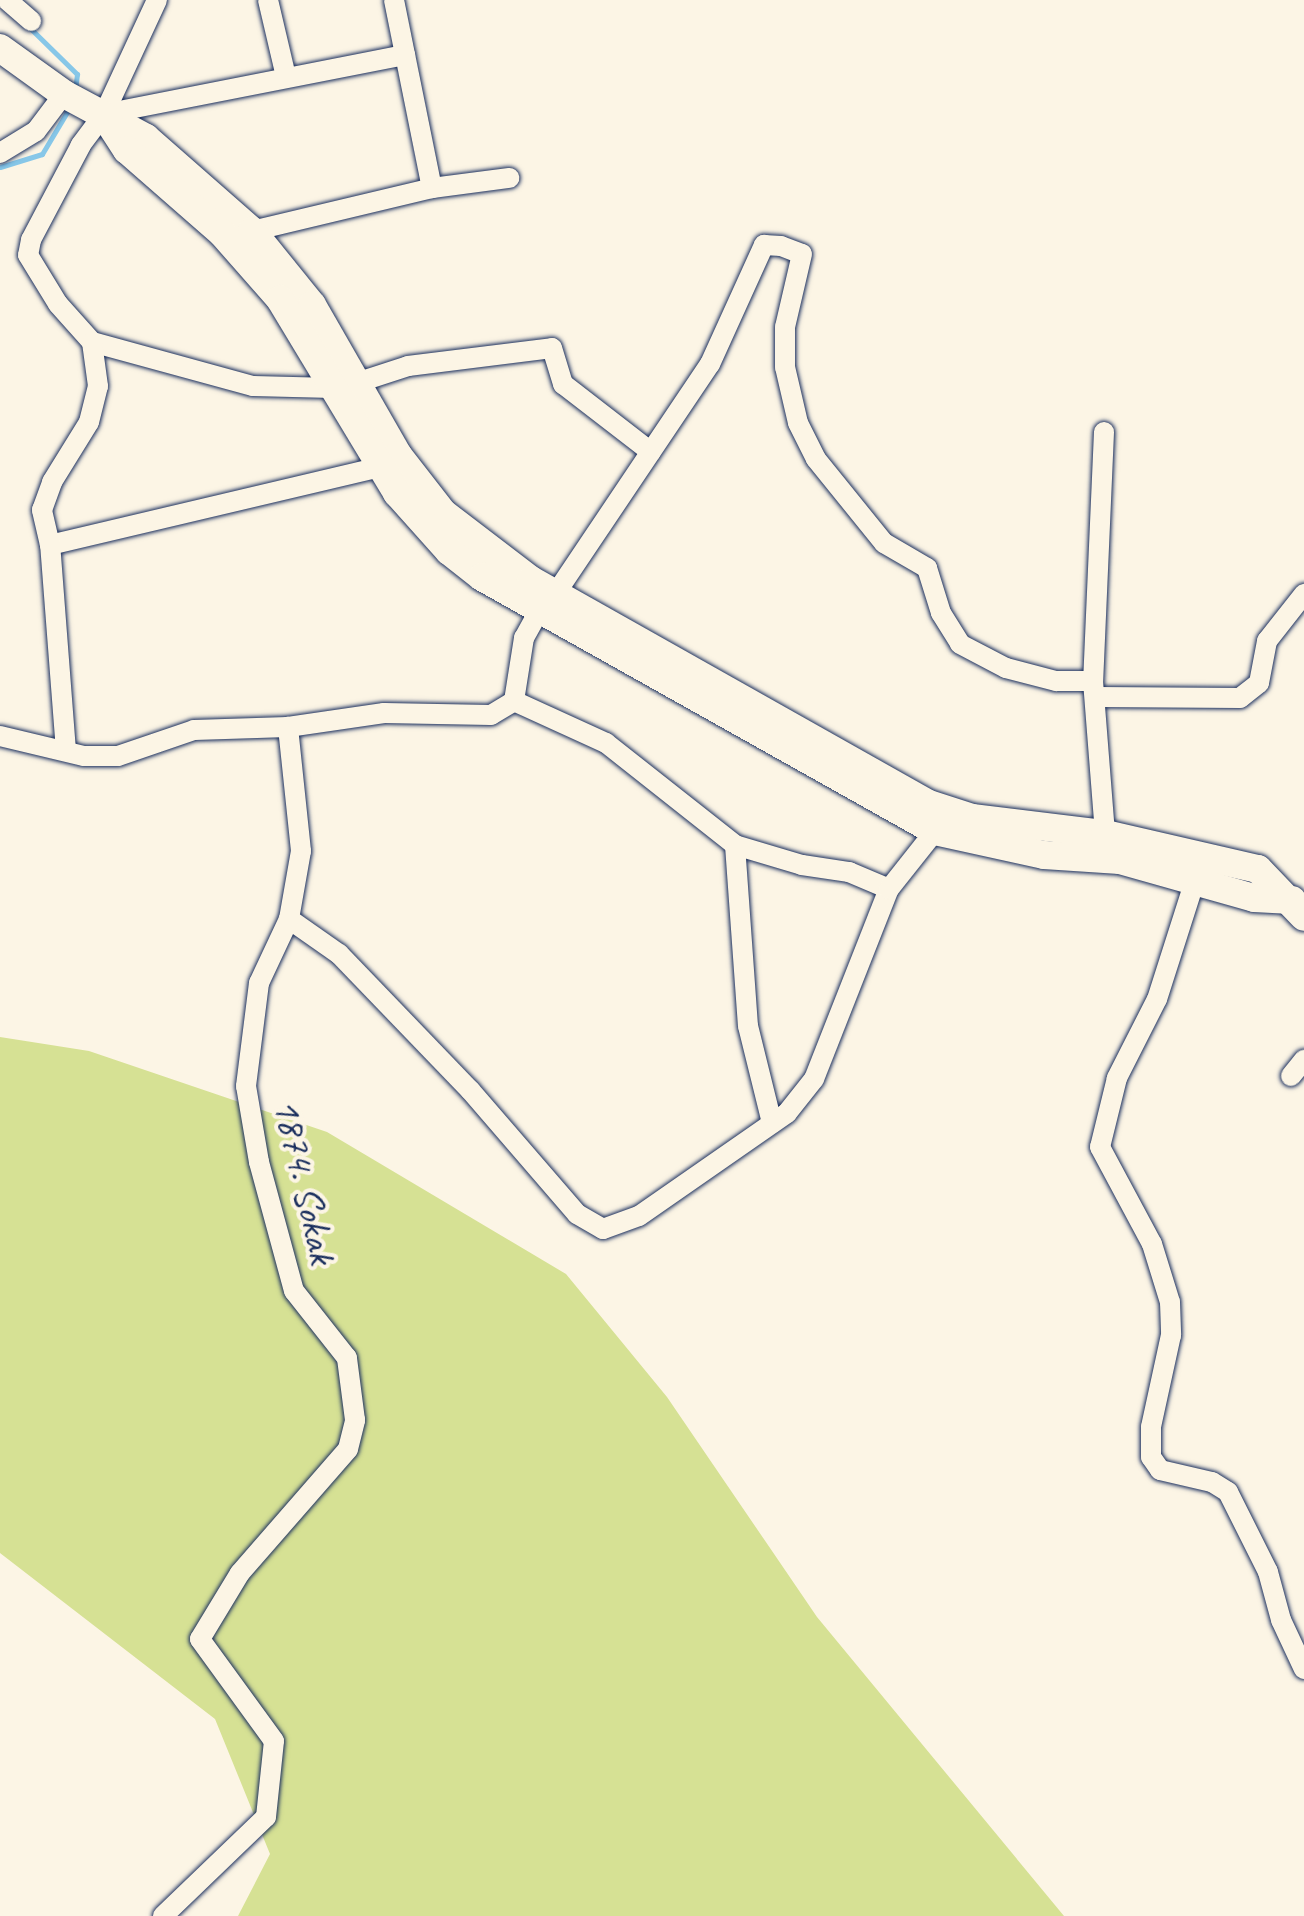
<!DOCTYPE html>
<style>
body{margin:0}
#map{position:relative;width:1304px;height:1916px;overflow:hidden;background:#fcf5e5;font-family:Caveat,sans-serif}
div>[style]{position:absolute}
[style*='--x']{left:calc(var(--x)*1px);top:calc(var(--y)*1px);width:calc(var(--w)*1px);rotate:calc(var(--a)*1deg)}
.green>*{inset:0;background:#d6e194}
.stream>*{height:5px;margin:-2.5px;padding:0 2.5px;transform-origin:2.5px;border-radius:2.5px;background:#87c7e8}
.roads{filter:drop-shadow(0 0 2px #1b2f5e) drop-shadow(0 0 2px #1b2f5e)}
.street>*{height:20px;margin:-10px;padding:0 10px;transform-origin:10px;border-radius:10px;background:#fcf5e5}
.secondary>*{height:28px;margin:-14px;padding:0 14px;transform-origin:14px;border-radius:14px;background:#fcf5e5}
span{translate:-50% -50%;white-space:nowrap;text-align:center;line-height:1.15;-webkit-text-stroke:8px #fcf5e5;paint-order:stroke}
.street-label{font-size:40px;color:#1b2f5e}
</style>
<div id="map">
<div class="green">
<div style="clip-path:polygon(0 1037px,89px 1051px,327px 1132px,566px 1274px,667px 1397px,817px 1617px,1064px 1916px,238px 1916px,270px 1854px,215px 1719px,0 1553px)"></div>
</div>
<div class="stream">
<div style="--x:30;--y:28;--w:66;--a:44.4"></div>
<div style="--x:77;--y:74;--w:16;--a:97"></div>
<div style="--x:0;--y:167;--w:44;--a:-17.2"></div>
<div style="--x:42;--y:154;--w:55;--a:-59.2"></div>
</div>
<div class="roads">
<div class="street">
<div style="--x:7;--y:0;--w:32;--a:41"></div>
<div style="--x:157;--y:0;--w:126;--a:114.9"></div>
<div style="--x:104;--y:114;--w:39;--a:127"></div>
<div style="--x:81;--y:145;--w:107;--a:117.8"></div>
<div style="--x:31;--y:240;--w:15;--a:101"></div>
<div style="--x:28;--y:255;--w:57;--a:58.5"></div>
<div style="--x:58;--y:304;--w:51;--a:48.2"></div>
<div style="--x:92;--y:342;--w:167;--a:15.3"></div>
<div style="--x:253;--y:386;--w:80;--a:1.4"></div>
<div style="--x:268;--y:0;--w:79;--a:76.8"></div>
<div style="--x:394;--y:0;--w:192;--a:78.6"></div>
<div style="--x:104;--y:114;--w:307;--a:-11.1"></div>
<div style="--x:0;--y:153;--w:42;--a:-31.4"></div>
<div style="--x:36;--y:131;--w:46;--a:-52.9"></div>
<div style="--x:252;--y:231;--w:185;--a:-13.4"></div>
<div style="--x:432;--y:188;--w:78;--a:-7.4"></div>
<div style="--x:356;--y:383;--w:55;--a:-18.1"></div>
<div style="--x:408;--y:366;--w:145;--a:-7.1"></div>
<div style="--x:552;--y:348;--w:38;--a:73"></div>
<div style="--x:563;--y:384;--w:111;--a:37.7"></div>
<div style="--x:1104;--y:432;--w:249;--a:92.5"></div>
<div style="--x:1093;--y:681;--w:153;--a:85.5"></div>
<div style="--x:50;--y:545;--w:338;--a:-13.3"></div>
<div style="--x:556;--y:593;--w:276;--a:-56.1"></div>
<div style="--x:710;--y:364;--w:131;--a:-65.6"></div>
<div style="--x:764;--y:245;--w:17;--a:3"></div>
<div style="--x:781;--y:246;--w:22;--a:21"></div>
<div style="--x:802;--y:254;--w:75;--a:103.1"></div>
<div style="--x:785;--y:327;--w:40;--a:90"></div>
<div style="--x:785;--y:367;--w:57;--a:76.9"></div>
<div style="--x:798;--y:423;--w:40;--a:63.4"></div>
<div style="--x:816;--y:459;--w:108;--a:51"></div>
<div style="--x:884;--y:543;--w:50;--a:30.2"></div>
<div style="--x:927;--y:568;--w:47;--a:72.7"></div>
<div style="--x:941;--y:613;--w:36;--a:58"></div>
<div style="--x:960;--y:644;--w:52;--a:27.6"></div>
<div style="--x:1006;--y:668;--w:52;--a:14.6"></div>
<div style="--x:1056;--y:681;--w:37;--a:0"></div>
<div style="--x:1097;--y:697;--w:143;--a:0.4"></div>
<div style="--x:1240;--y:698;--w:24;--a:-38"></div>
<div style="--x:1259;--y:683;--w:43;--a:-79.2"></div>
<div style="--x:1267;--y:641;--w:60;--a:-51.8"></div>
<div style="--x:514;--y:701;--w:101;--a:24.5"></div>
<div style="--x:606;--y:743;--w:164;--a:38.3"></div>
<div style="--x:735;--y:845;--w:70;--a:16.6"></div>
<div style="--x:802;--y:865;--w:48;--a:8.5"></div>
<div style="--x:849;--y:872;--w:43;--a:23"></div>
<div style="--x:0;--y:736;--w:86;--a:13.4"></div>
<div style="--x:84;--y:756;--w:34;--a:0"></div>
<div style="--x:118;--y:756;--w:80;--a:-18.9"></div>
<div style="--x:194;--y:730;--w:94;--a:-1.8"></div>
<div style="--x:288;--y:727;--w:97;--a:-8.3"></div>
<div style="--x:384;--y:713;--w:107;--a:1.1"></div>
<div style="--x:491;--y:715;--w:27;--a:-31"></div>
<div style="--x:514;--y:701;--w:64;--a:-81"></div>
<div style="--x:524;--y:638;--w:31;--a:-61"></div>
<div style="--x:66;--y:751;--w:207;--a:-94.4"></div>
<div style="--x:50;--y:545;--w:36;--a:-103"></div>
<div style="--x:42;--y:510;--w:30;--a:-70"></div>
<div style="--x:52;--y:482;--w:70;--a:-58.3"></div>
<div style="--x:89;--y:422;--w:37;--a:-76"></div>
<div style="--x:98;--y:386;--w:44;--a:-97.8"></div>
<div style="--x:735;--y:845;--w:181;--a:85.9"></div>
<div style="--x:748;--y:1026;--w:100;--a:76.1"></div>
<div style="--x:1196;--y:877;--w:128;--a:107.7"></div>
<div style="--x:1157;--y:999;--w:89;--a:116.9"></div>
<div style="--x:1117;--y:1078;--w:71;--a:103.8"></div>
<div style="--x:1100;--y:1147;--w:110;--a:61.8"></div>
<div style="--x:1152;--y:1244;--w:61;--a:72.8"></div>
<div style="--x:1170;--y:1302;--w:33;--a:88"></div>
<div style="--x:1171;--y:1335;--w:94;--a:102.3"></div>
<div style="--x:1151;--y:1427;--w:30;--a:90"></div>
<div style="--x:1151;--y:1457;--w:16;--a:55"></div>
<div style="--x:1160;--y:1470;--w:53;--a:13"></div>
<div style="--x:1212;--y:1482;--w:19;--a:32"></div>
<div style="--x:1228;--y:1492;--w:89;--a:63.4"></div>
<div style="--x:1268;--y:1572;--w:50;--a:74.8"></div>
<div style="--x:1281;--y:1620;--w:54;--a:64.9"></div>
<div style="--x:289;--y:919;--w:61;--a:35"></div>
<div style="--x:339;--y:954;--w:189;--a:46.1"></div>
<div style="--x:470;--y:1090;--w:164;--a:49.2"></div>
<div style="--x:577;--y:1214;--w:30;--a:30"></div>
<div style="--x:603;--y:1229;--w:38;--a:-20"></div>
<div style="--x:639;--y:1216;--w:180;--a:-34.8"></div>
<div style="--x:787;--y:1113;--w:43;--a:-51.5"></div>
<div style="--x:814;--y:1079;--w:204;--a:-68.5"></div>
<div style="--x:889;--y:889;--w:74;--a:-51.6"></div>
<div style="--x:1291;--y:1076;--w:21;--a:-51"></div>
<div style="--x:163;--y:1916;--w:143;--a:-43.9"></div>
<div style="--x:266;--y:1817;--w:76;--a:-84"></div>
<div style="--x:274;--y:1741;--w:126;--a:-126"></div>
<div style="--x:200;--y:1639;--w:77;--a:-58.8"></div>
<div style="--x:240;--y:1573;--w:164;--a:-48.9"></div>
<div style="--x:348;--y:1449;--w:30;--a:-76"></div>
<div style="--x:355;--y:1420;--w:63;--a:-97.4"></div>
<div style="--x:347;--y:1358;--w:85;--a:-128.3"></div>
<div style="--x:294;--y:1291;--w:134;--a:-105.2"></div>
<div style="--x:259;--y:1162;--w:77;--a:-99.7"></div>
<div style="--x:246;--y:1086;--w:104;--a:-82.8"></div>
<div style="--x:259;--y:983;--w:71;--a:-64.9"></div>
<div style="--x:289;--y:919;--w:69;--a:-80"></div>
<div style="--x:301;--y:851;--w:125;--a:-96"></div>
</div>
<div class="secondary">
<div style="--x:0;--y:48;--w:79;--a:35.7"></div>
<div style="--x:64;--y:94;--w:93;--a:28.2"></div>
<div style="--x:146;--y:138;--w:141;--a:41.3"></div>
<div style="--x:252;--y:231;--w:95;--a:51"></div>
<div style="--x:312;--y:305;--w:173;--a:60.2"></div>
<div style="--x:398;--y:455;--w:73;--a:52.2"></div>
<div style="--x:443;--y:513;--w:111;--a:37.3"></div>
<div style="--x:531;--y:580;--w:454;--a:29.4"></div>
<div style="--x:926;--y:803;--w:48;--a:18.1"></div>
<div style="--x:972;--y:818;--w:134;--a:6.9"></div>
<div style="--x:1105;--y:834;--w:157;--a:12.9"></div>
<div style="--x:1258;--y:869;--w:66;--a:46.2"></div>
<div style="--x:106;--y:118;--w:38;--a:57"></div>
<div style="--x:127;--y:150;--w:126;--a:41.1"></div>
<div style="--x:222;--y:233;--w:88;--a:48.7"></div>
<div style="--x:280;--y:299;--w:227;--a:58.9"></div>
<div style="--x:397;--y:493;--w:78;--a:48.1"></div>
<div style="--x:449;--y:551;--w:42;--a:38.2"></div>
<div style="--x:482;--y:577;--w:519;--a:29.28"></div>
<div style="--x:935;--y:831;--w:112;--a:12.4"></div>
<div style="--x:1044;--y:855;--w:76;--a:3.8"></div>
<div style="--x:1120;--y:860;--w:139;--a:15.8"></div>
<div style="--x:1254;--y:898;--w:38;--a:3"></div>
</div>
</div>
<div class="street-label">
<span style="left:305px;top:1181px;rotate:77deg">1874. Sokak</span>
</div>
</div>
